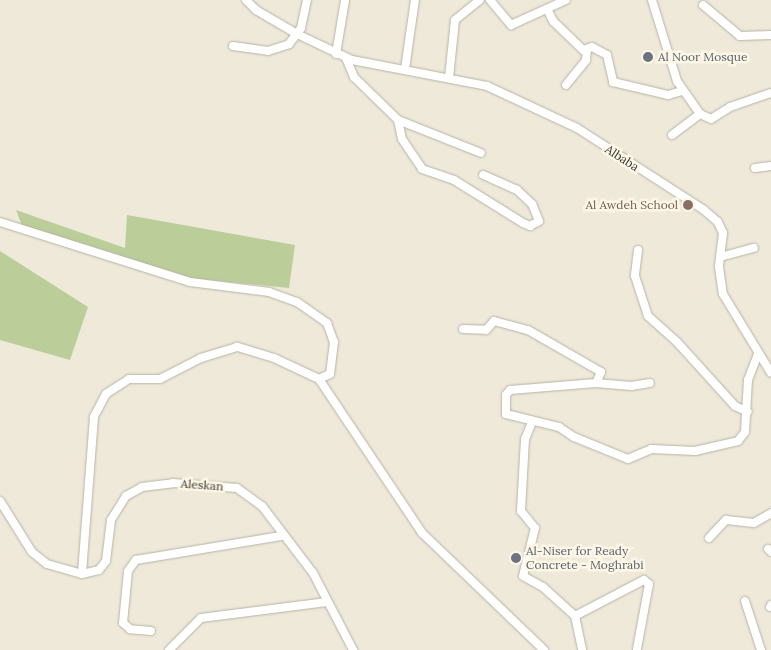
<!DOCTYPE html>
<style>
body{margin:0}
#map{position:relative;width:771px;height:650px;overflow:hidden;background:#eee9d9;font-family:Lora,serif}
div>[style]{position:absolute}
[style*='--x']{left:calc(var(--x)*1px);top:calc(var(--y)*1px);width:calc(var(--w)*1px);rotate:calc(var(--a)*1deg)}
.green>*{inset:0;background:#bbce99}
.roads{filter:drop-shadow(0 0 1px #b8b3a5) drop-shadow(0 0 1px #b8b3a5)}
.minor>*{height:8px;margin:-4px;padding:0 4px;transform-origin:4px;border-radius:4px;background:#fff}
.dots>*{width:14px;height:14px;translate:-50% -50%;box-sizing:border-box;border:2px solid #fbf6e6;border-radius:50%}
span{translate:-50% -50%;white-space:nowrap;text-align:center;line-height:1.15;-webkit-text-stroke:5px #fbf6e6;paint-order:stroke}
.worship-label{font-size:12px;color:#5b616d}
.left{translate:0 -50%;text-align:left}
.street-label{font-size:12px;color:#3a3832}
.education-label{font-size:12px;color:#785e54}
.right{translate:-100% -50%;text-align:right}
</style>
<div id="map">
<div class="green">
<div style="clip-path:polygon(16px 210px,125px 248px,127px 215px,295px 245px,289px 288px,160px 275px,24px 231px)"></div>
<div style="clip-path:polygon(0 251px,88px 307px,70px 360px,0 340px)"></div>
</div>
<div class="roads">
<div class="minor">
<div style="--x:246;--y:0;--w:14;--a:45"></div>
<div style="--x:256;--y:10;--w:48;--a:30.3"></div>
<div style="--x:297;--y:34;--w:61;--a:25.3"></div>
<div style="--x:352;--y:60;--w:137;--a:10.9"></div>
<div style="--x:487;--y:86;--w:99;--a:25"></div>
<div style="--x:577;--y:128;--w:151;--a:32.8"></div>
<div style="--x:704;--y:210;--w:18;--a:41"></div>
<div style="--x:718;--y:222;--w:12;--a:66"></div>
<div style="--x:723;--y:233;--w:34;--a:97"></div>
<div style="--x:719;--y:267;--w:27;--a:82"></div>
<div style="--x:723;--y:294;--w:92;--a:58.7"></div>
<div style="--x:490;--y:0;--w:33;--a:50"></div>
<div style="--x:511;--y:25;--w:60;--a:-24.4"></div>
<div style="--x:652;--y:0;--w:85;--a:72.8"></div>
<div style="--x:677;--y:81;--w:40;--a:55.1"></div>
<div style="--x:700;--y:114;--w:12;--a:24"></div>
<div style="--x:711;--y:119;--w:22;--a:-32"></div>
<div style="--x:730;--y:107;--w:43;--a:-18.9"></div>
<div style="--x:703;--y:5;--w:48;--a:40"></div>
<div style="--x:740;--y:36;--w:31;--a:-2"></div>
<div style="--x:547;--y:9;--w:13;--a:63"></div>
<div style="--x:553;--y:21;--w:42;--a:44"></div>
<div style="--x:583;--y:50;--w:9;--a:-18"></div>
<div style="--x:592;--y:47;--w:17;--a:28"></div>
<div style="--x:607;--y:55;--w:28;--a:77"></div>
<div style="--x:613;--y:82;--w:57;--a:13.3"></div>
<div style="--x:668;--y:95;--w:15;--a:-16"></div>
<div style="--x:233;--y:46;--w:35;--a:8"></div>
<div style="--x:268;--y:51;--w:22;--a:-18"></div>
<div style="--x:289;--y:44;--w:20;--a:-53"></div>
<div style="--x:301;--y:28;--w:29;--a:-78"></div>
<div style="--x:336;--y:54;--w:55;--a:-80.5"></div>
<div style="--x:346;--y:58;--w:21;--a:67"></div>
<div style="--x:354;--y:77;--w:62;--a:44.3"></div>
<div style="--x:398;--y:120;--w:19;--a:78"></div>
<div style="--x:402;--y:139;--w:36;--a:56"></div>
<div style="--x:422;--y:169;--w:34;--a:19"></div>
<div style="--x:454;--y:180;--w:81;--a:31.9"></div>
<div style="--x:523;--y:223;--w:8;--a:23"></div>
<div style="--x:530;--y:226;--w:10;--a:-29"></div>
<div style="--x:539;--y:221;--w:18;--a:-112"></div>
<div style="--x:532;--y:204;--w:21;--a:-137"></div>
<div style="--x:517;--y:190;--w:37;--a:-156"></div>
<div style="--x:405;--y:69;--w:70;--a:-81.8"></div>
<div style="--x:449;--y:78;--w:58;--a:-84.1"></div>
<div style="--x:455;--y:20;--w:32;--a:-39"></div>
<div style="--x:566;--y:85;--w:32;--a:-51"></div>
<div style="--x:586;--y:60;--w:11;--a:-85"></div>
<div style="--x:398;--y:120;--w:89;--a:21.7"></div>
<div style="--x:672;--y:135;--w:35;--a:-37"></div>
<div style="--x:755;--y:168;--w:16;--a:-7"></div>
<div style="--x:0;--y:222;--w:199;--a:17.5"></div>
<div style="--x:190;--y:282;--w:80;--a:7.2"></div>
<div style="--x:269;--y:292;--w:30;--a:20"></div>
<div style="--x:297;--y:302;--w:37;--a:35"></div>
<div style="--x:327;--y:323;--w:20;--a:70"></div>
<div style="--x:334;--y:342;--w:32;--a:97"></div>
<div style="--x:330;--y:374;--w:12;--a:156"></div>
<div style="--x:319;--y:379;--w:50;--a:-155"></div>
<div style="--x:274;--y:358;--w:39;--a:-163"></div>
<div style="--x:237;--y:347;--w:38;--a:163"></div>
<div style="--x:201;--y:358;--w:46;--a:152.9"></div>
<div style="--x:160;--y:379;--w:31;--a:180"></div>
<div style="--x:129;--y:379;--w:27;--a:147"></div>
<div style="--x:106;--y:394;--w:26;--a:118"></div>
<div style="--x:94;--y:417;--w:157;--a:94.4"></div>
<div style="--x:638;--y:250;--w:26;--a:97"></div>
<div style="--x:635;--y:276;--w:42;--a:72"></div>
<div style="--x:648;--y:316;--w:39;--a:42"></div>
<div style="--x:677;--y:342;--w:86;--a:47.8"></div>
<div style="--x:735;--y:406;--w:14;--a:25"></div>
<div style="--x:720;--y:257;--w:35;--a:-15"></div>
<div style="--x:463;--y:329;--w:23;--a:2"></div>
<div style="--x:486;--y:330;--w:12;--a:-48"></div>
<div style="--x:494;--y:321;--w:35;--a:15"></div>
<div style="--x:528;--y:330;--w:84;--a:29.9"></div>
<div style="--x:601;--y:372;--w:12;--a:114"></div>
<div style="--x:596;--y:383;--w:86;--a:175.3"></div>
<div style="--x:510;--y:390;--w:6;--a:129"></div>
<div style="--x:506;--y:395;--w:19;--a:90"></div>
<div style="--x:506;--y:414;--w:55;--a:13.8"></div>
<div style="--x:559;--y:427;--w:18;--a:34"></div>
<div style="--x:574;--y:437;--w:58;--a:22.2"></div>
<div style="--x:628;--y:459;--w:25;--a:-23"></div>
<div style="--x:651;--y:449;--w:44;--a:2.6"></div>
<div style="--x:695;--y:451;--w:44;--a:-13.1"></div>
<div style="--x:738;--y:441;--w:11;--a:-52"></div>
<div style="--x:745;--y:432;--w:52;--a:-86.7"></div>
<div style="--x:748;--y:380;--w:28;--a:-69"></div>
<div style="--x:319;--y:379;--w:185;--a:56.2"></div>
<div style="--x:422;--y:533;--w:169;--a:43.8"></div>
<div style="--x:596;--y:383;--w:35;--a:5"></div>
<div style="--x:631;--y:386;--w:19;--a:-9"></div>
<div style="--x:532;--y:422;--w:18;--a:112"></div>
<div style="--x:525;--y:439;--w:72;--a:93.2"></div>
<div style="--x:521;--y:511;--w:22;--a:51"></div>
<div style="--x:535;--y:528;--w:49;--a:104"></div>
<div style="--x:523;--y:576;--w:23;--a:29"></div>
<div style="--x:543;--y:587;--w:43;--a:42.2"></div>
<div style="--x:575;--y:616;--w:35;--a:78"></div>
<div style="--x:0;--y:501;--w:60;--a:57.9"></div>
<div style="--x:32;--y:552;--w:19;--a:39"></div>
<div style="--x:47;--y:564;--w:36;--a:16"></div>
<div style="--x:82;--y:574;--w:17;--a:-13"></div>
<div style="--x:99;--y:570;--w:11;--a:-52"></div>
<div style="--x:106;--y:561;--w:41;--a:-83"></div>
<div style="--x:111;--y:520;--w:28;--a:-58"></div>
<div style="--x:126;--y:496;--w:18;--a:-29"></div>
<div style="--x:142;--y:487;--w:31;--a:-7"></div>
<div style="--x:173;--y:483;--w:64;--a:4.5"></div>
<div style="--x:237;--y:488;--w:31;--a:36"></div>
<div style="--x:262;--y:506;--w:84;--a:52.7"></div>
<div style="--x:313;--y:573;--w:87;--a:62.5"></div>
<div style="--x:709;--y:538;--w:25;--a:-47"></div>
<div style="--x:726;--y:520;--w:28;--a:6"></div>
<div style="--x:754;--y:523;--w:20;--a:-30"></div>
<div style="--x:768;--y:549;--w:4;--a:45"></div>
<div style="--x:745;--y:601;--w:52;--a:71.9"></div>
<div style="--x:770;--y:607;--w:2;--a:-63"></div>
<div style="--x:575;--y:616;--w:78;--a:-27.6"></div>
<div style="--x:644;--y:580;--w:6;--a:39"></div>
<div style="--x:649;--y:584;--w:66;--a:100.5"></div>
<div style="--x:151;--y:631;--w:21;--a:-175"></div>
<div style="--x:130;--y:629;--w:9;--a:-139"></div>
<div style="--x:123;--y:623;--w:52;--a:-84.5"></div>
<div style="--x:128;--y:571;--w:14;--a:-54"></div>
<div style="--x:136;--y:560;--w:147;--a:-9.4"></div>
<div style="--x:169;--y:650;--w:45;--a:-45"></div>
<div style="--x:201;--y:618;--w:127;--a:-7.2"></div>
</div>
</div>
<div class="dots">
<div style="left:648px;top:57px;background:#6b7280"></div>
<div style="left:688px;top:205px;background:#8d6e63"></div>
<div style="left:516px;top:558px;background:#6b7280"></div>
</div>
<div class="worship-label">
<span class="left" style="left:658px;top:57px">Al Noor Mosque</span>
<span class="left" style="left:526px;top:558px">Al-Niser for Ready<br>Concrete - Moghrabi</span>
</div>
<div class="street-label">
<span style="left:622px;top:158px;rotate:33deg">Albaba</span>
<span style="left:202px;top:485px;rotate:4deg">Aleskan</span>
</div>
<div class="education-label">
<span class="right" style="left:678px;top:205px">Al Awdeh School</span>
</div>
</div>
